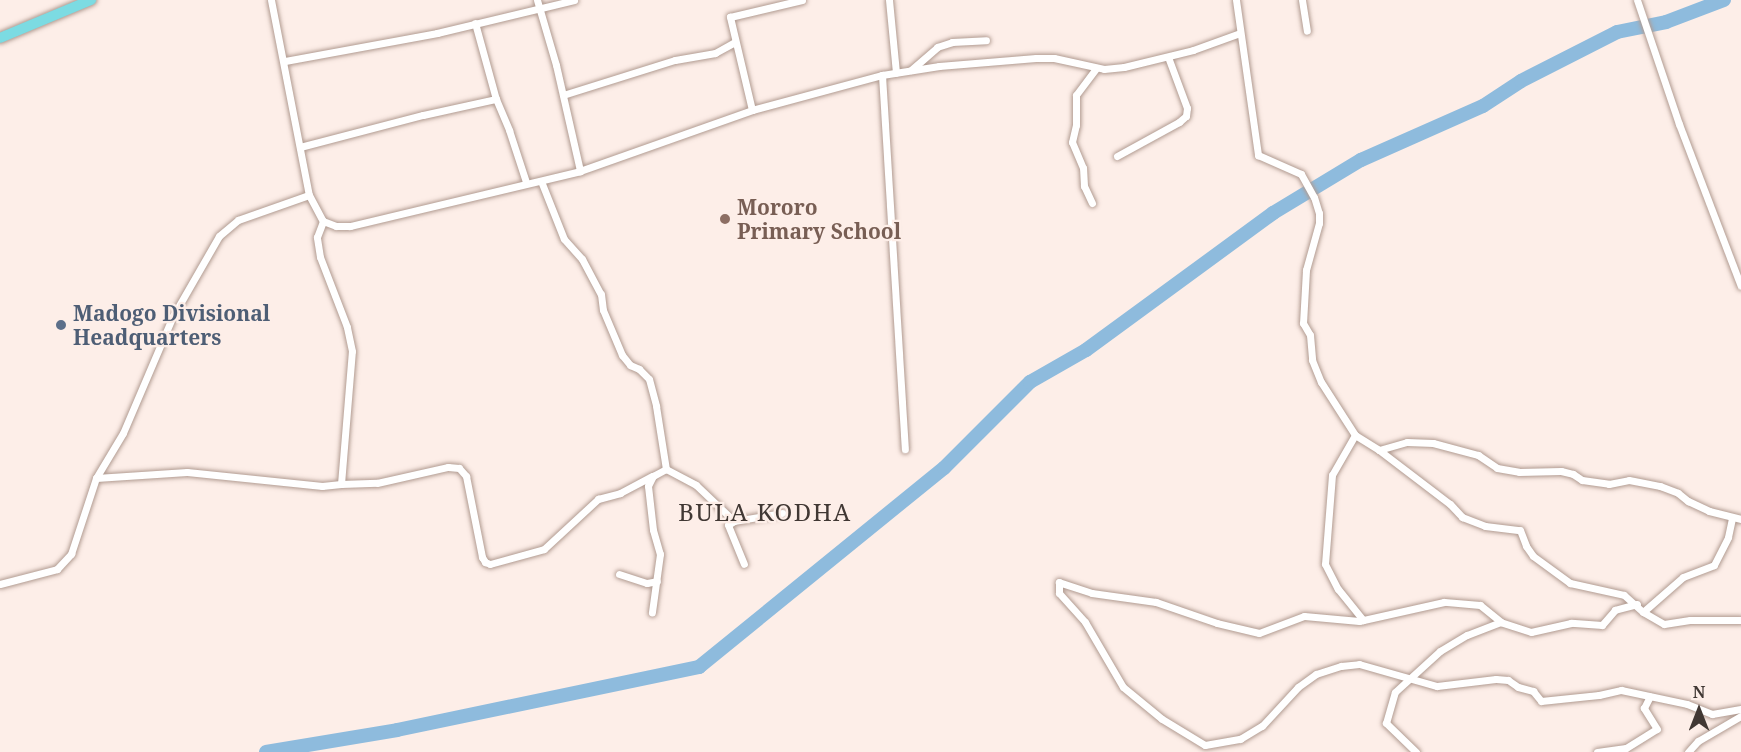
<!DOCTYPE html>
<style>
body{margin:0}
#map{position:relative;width:1741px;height:752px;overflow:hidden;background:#fdeee8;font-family:"Noto Serif",serif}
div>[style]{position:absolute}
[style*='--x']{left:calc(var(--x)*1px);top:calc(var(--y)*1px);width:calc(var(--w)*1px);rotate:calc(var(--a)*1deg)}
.river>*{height:14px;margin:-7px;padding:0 7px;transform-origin:7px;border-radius:7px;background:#8ebbdd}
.roads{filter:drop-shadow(0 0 2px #b19b91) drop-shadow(0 0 2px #b19b91)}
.minor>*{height:7px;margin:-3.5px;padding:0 3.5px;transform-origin:3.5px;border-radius:3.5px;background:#fff}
.trunk>*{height:10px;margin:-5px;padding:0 5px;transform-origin:5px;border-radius:5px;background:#7cdbe2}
.dots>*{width:16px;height:16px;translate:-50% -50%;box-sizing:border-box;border:3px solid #fdeee8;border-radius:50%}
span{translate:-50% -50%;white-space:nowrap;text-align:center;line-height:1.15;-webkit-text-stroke:4.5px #fdeee8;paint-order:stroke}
.education-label{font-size:21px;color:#785e54;font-weight:700}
.left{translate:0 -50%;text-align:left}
.service-label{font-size:21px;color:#4e5e75;font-weight:700}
.quarter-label{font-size:24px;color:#413834;letter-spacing:1.5px}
.north{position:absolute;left:1669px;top:680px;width:60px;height:60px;-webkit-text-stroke:4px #fdeee8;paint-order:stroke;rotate:0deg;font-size:16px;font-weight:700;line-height:24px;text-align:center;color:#413834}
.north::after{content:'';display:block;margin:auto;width:21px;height:27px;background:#413834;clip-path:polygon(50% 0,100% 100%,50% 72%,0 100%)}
</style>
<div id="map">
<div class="river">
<div style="--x:266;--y:752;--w:133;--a:-9.5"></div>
<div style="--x:397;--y:730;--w:309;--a:-11.8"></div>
<div style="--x:699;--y:667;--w:316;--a:-39.1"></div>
<div style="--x:944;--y:468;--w:122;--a:-45"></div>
<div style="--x:1030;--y:382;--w:64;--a:-29.7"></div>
<div style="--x:1086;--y:350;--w:232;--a:-36.2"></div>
<div style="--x:1273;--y:213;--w:103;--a:-31.1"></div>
<div style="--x:1361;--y:160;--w:133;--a:-23.9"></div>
<div style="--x:1483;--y:106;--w:45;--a:-33.3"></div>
<div style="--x:1521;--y:81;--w:108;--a:-27"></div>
<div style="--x:1617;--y:32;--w:50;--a:-11.5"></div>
<div style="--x:1666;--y:22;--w:62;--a:-20.8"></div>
</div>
<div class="roads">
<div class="minor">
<div style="--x:271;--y:0;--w:199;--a:79"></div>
<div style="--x:309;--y:195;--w:30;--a:62"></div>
<div style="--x:323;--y:221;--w:14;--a:21"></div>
<div style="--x:336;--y:226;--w:14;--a:0"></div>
<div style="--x:350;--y:226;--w:236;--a:-13.4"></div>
<div style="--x:580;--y:171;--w:182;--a:-19.5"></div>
<div style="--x:752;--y:110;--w:135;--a:-15.1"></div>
<div style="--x:882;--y:75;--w:58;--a:-9"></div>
<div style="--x:939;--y:66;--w:97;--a:-4.7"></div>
<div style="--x:1036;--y:58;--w:18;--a:0"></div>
<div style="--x:1054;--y:58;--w:51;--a:12.4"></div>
<div style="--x:1104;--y:69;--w:20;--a:-6"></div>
<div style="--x:1124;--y:67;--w:71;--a:-13.8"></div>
<div style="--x:1193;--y:50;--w:50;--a:-19.9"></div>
<div style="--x:537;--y:0;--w:68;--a:73.7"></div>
<div style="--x:556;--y:65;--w:109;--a:77.2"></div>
<div style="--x:889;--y:0;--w:73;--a:84.5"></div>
<div style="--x:1236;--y:0;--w:157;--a:81.9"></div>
<div style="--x:1258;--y:155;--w:47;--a:23.8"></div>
<div style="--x:1301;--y:174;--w:26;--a:61"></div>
<div style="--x:1314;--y:197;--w:17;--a:73"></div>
<div style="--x:1319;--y:213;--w:10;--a:90"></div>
<div style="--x:1319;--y:223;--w:49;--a:105.5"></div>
<div style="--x:1306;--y:270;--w:53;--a:93.2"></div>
<div style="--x:1303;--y:323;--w:14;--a:60"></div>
<div style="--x:1310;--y:335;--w:25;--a:85"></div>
<div style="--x:1312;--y:360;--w:24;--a:68"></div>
<div style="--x:1321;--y:382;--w:63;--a:57.3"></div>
<div style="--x:1355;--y:435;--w:28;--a:32"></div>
<div style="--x:1379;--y:450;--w:29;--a:-16"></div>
<div style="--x:1407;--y:442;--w:26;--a:2"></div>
<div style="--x:1433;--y:443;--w:47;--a:14.9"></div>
<div style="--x:1478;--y:455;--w:23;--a:34"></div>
<div style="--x:1497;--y:468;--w:22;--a:10"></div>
<div style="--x:1519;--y:472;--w:42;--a:-1.4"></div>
<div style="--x:1561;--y:471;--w:12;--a:14"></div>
<div style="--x:1573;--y:474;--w:11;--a:34"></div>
<div style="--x:1582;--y:480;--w:27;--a:8"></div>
<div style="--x:1609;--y:484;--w:20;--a:-11"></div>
<div style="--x:1629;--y:480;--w:32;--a:11"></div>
<div style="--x:1660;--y:486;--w:19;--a:21"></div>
<div style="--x:1678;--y:493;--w:13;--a:39"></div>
<div style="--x:1688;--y:501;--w:23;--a:25"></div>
<div style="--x:1709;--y:511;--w:33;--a:14"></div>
<div style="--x:1302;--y:0;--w:31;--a:81"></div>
<div style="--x:1637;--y:0;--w:131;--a:71.3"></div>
<div style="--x:1679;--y:124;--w:173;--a:69.1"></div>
<div style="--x:475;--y:23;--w:79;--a:74.6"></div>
<div style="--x:496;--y:99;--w:34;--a:67"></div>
<div style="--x:509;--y:130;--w:55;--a:71.9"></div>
<div style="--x:285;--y:61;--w:155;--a:-10.4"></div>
<div style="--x:437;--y:33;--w:141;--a:-13.5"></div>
<div style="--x:911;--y:70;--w:35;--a:-41"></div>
<div style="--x:937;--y:47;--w:16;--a:-18"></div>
<div style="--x:952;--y:42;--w:34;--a:-3"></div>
<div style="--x:882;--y:75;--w:375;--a:86.5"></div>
<div style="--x:563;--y:95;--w:117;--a:-17.4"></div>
<div style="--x:675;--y:60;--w:41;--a:-9.9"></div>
<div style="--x:715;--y:53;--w:23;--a:-29"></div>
<div style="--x:752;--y:110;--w:96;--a:-103.3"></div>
<div style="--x:730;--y:17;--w:74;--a:-13.3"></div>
<div style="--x:300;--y:147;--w:127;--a:-14.6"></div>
<div style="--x:423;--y:115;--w:75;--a:-12.4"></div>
<div style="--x:1117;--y:156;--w:71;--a:-28.7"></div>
<div style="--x:1179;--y:122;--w:9;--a:-41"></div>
<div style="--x:1186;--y:116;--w:8;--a:-83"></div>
<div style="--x:1187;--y:108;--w:54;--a:-110.4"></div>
<div style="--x:541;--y:181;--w:62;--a:68.4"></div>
<div style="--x:564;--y:239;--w:27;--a:48"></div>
<div style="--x:582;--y:259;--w:40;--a:62"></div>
<div style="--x:601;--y:294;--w:16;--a:83"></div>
<div style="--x:603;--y:310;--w:49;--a:67.1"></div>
<div style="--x:622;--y:355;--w:13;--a:51"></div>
<div style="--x:630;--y:365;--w:10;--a:24"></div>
<div style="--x:639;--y:369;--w:14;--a:45"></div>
<div style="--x:649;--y:379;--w:28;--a:75"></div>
<div style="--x:656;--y:406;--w:64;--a:81"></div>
<div style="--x:666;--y:469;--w:15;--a:152"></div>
<div style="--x:653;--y:476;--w:11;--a:117"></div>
<div style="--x:648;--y:486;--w:44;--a:83.5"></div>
<div style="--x:653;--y:530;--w:25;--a:74"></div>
<div style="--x:660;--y:554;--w:59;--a:97.9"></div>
<div style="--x:1092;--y:203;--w:19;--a:-115"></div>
<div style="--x:1084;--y:186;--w:18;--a:-93"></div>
<div style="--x:1083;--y:168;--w:28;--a:-113"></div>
<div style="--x:1072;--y:142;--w:17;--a:-77"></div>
<div style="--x:1076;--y:125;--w:30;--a:-90"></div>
<div style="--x:1076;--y:95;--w:34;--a:-53"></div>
<div style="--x:1355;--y:435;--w:46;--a:119.9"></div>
<div style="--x:1332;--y:475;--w:89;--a:94.5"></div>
<div style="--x:1325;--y:564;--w:28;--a:63"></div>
<div style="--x:1338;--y:589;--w:40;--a:51"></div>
<div style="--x:1379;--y:450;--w:89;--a:37.3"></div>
<div style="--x:1450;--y:504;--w:18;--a:47"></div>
<div style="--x:1462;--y:517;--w:25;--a:21"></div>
<div style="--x:1485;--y:526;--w:35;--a:7"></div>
<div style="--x:1520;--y:530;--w:17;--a:69"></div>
<div style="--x:1526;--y:546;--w:12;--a:55"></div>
<div style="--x:1533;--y:556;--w:46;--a:36.1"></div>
<div style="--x:1570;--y:583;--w:55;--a:12.5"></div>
<div style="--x:1624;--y:595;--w:25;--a:42"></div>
<div style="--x:1643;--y:612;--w:53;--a:-41.2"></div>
<div style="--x:1683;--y:577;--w:33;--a:-21"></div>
<div style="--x:1714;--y:565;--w:31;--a:-63"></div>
<div style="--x:1728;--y:537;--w:19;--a:-78"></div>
<div style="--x:666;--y:469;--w:34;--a:28"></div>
<div style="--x:696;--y:485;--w:52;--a:43.5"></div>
<div style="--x:734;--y:521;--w:49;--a:-9.5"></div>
<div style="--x:96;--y:478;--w:91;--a:-3.8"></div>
<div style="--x:187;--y:472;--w:136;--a:5.9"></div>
<div style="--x:322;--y:486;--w:19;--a:-6"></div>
<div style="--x:341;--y:484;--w:133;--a:-85.3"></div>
<div style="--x:352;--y:351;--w:25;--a:-102"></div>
<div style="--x:347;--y:327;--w:75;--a:-111.1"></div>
<div style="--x:320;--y:257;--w:20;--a:-99"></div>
<div style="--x:317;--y:237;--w:17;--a:-69"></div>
<div style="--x:341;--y:484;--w:36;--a:-2"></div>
<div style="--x:377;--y:483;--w:73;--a:-12.7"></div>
<div style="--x:448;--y:467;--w:11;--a:5"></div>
<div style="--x:459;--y:468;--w:11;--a:49"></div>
<div style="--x:466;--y:476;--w:83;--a:78.8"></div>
<div style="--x:482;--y:557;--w:6;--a:59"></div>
<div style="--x:485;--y:562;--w:5;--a:22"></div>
<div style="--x:490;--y:564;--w:56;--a:-15.5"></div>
<div style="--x:544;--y:549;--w:74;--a:-42.8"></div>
<div style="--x:598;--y:499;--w:23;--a:-15"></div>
<div style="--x:620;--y:493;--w:36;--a:-28"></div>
<div style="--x:734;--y:521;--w:7;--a:146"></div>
<div style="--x:728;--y:525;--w:42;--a:67.7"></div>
<div style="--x:619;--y:574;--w:29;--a:18"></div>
<div style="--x:647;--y:583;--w:10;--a:-11"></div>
<div style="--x:0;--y:584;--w:59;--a:-14.7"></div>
<div style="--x:57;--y:569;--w:21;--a:-47"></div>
<div style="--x:71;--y:554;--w:80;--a:-71.8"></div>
<div style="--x:96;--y:478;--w:52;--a:-59"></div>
<div style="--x:123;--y:433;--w:127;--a:-66.9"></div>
<div style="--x:173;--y:316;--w:92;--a:-60.1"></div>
<div style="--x:219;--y:236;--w:25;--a:-40"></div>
<div style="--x:238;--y:220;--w:75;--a:-19.4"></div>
<div style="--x:1637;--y:604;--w:23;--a:165"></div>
<div style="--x:1615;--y:610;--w:20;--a:131"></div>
<div style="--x:1602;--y:625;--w:31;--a:-176"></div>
<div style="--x:1571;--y:623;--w:41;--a:167.3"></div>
<div style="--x:1531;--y:632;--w:32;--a:-162"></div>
<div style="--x:1501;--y:622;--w:27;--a:-141"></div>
<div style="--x:1480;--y:605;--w:36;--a:-175"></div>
<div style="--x:1444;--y:602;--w:87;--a:167.4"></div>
<div style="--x:1359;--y:621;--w:55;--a:-174.8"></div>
<div style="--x:1304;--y:616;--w:48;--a:159.3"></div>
<div style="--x:1259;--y:633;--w:43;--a:-166.6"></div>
<div style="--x:1217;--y:623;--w:65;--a:-161"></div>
<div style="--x:1156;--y:602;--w:65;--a:-172"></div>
<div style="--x:1092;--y:593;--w:35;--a:-162"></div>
<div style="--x:1059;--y:582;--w:11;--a:90"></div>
<div style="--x:1059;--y:593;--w:39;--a:48"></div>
<div style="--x:1085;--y:622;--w:75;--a:59.7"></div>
<div style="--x:1123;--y:687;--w:50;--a:39.4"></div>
<div style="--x:1162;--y:719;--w:50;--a:31.2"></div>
<div style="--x:1205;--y:745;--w:36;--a:-10"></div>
<div style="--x:1240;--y:739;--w:26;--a:-31"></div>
<div style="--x:1262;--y:726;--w:53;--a:-47.3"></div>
<div style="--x:1298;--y:687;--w:22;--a:-36"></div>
<div style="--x:1316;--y:674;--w:26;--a:-18"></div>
<div style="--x:1341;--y:666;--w:18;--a:-6"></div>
<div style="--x:1359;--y:664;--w:81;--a:15.8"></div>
<div style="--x:1437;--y:686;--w:59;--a:-6.8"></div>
<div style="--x:1496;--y:679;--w:12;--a:5"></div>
<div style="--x:1508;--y:680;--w:12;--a:35"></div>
<div style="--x:1518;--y:687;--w:16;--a:15"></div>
<div style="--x:1533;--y:691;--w:13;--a:51"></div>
<div style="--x:1541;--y:701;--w:58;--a:-5.9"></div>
<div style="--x:1599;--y:695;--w:23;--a:-13"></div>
<div style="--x:1621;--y:690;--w:67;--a:12"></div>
<div style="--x:1687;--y:704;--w:27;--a:22"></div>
<div style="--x:1712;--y:714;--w:29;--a:-10"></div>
<div style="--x:1643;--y:612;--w:24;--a:30"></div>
<div style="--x:1664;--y:624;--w:26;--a:-9"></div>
<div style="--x:1690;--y:620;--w:51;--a:0"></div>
<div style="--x:1416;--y:752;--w:42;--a:-136"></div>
<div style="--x:1386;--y:723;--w:32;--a:-74"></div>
<div style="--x:1395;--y:692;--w:61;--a:-42.3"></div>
<div style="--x:1440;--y:651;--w:31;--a:-31"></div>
<div style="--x:1467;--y:635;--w:36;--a:-21"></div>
<div style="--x:1597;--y:752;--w:29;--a:-8"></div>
<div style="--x:1626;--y:748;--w:36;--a:-32"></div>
<div style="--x:1657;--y:729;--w:25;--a:-122"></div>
<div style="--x:1644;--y:708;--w:13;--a:-63"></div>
<div style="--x:1688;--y:752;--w:15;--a:-48"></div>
<div style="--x:1698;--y:741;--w:50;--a:-30.2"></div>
</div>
<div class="trunk">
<div style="--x:0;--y:38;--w:99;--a:-22.7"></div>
</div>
</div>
<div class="dots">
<div style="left:725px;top:219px;background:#8d6e63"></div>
<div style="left:61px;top:325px;background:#5c6f8a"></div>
</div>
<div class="education-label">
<span class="left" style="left:737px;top:219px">Mororo<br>Primary School</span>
</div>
<div class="service-label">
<span class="left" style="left:73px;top:325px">Madogo Divisional<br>Headquarters</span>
</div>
<div class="quarter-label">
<span style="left:765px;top:512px">BULA KODHA</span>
</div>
<div class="north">N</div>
</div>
